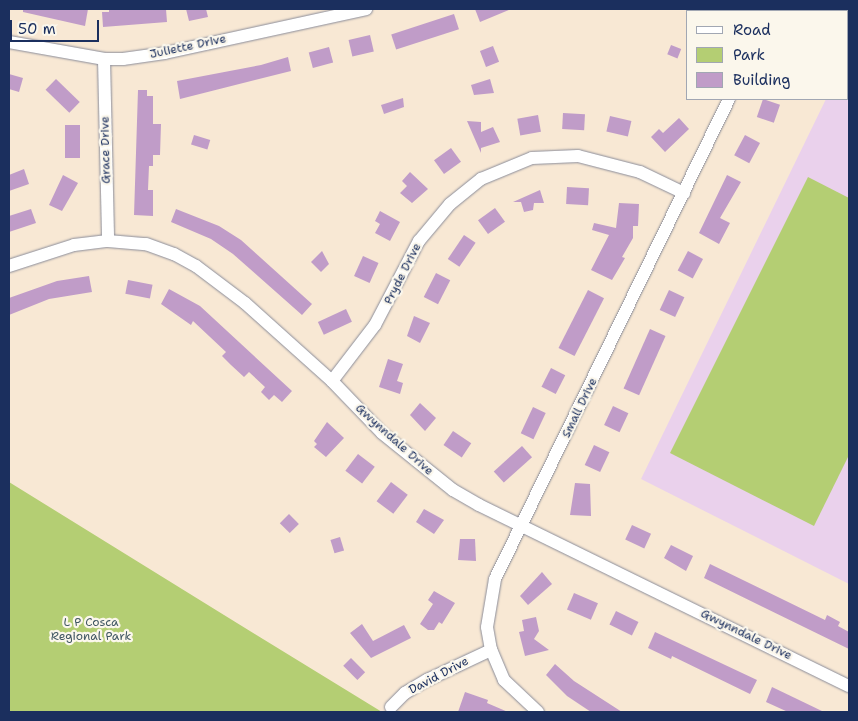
<!DOCTYPE html>
<style>
body{margin:0}
#map{position:relative;width:858px;height:721px;overflow:hidden;background:#f8e8d4;font-family:"Shantell Sans",sans-serif}
div>[style]{position:absolute}
[style*='--x']{left:calc(var(--x)*1px);top:calc(var(--y)*1px);width:calc(var(--w)*1px);rotate:calc(var(--a)*1deg)}
.built>*{inset:0;background:#ead1ec}
.green>*{inset:0;background:#b4ce73}
.building>*{inset:0;background:#c09cc8;transform-origin:0 0}
.roads{filter:drop-shadow(0 0 1px #8a8c99) drop-shadow(0 0 1px #8a8c99)}
.street>*{height:12px;margin:-6px;padding:0 6px;transform-origin:6px;border-radius:6px;background:#fff}
span{translate:-50% -50%;white-space:nowrap;text-align:center;line-height:1.15;-webkit-text-stroke:4.5px #fbf7ec;paint-order:stroke}
.street-label{font-size:12px;color:#1b2f5e}
.park-label{font-size:12px;color:#415763}
.frame{position:absolute;inset:0;border:10px solid #1b2f5e;pointer-events:none}
.legend{position:absolute;left:686px;top:10px;width:162px;height:90px;box-sizing:border-box;background:#fbf7ec;border:1px solid #a1a7b3;margin:0;padding:6px 9px;list-style:none;font-size:15px;color:#1b2f5e}
.legend li{display:flex;align-items:center;gap:10px;height:25px}
.legend b{width:25px;border:1px solid #a1a7b3}
.scale{position:absolute;left:10px;top:20px;width:89px;height:22px;box-sizing:border-box;border:2px solid #1b2f5e;border-top:0;padding-left:6px;font-size:15px;line-height:18px;white-space:nowrap;color:#1b2f5e;-webkit-text-stroke:4px #fbf7ec;paint-order:stroke}
</style>
<div id="map">
<div class="built">
<div style="clip-path:polygon(849px 51px,849px 584px,641px 479px,826px 99px,847px 99px)"></div>
</div>
<div class="green">
<div style="clip-path:polygon(808px 177px,849px 198px,849px 455px,814px 526px,670px 453px)"></div>
<div style="clip-path:polygon(9px 482px,224px 615px,382px 712px,9px 712px)"></div>
</div>
<div class="building">
<div style="clip-path:polygon(23px 9px,88px 9px,85px 26px,23px 12px)"></div>
<div style="clip-path:polygon(109px 9px,166px 9px,167px 22px,103px 27px,102px 12px,109px 12px)"></div>
<div style="clip-path:polygon(186px 9px,206px 9px,208px 17px,189px 21px)"></div>
<div style="clip-path:polygon(475px 9px,511px 9px,480px 22px)"></div>
<div style="left:454px;top:14px;width:16px;height:66px;rotate:72deg"></div>
<div style="left:370px;top:35px;width:17px;height:22px;rotate:77deg"></div>
<div style="left:671px;top:45px;width:11px;height:10px;rotate:22deg"></div>
<div style="left:493px;top:46px;width:17px;height:14px;rotate:69deg"></div>
<div style="left:329px;top:47px;width:16px;height:21px;rotate:75deg"></div>
<div style="clip-path:polygon(288px 57px,291px 71px,180px 99px,177px 81px,261px 65px)"></div>
<div style="clip-path:polygon(9px 74px,23px 78px,19px 92px,9px 89px)"></div>
<div style="left:56px;top:79px;width:33px;height:15px;rotate:44deg"></div>
<div style="clip-path:polygon(490px 79px,494px 93px,474px 95px,471px 85px)"></div>
<div style="clip-path:polygon(138px 90px,147px 90px,147px 96px,153px 96px,153px 124px,161px 124px,160px 155px,153px 155px,153px 166px,149px 166px,148px 190px,153px 190px,153px 216px,134px 215px)"></div>
<div style="clip-path:polygon(403px 98px,404px 107px,384px 114px,381px 105px)"></div>
<div style="left:763px;top:99px;width:18px;height:19px;rotate:19deg"></div>
<div style="left:563px;top:113px;width:22px;height:16px;rotate:3deg"></div>
<div style="left:538px;top:115px;width:17px;height:21px;rotate:80deg"></div>
<div style="left:610px;top:116px;width:22px;height:16px;rotate:13deg"></div>
<div style="clip-path:polygon(679px 118px,689px 129px,665px 152px,651px 137px,659px 129px,663px 133px)"></div>
<div style="clip-path:polygon(467px 121px,481px 122px,481px 132px,493px 127px,500px 142px,481px 148px,481px 153px)"></div>
<div style="left:65px;top:125px;width:15px;height:33px"></div>
<div style="left:194px;top:135px;width:17px;height:10px;rotate:17deg"></div>
<div style="left:745px;top:135px;width:17px;height:23px;rotate:28deg"></div>
<div style="left:451px;top:148px;width:17px;height:21px;rotate:54deg"></div>
<div style="clip-path:polygon(24px 169px,29px 184px,9px 191px,9px 175px)"></div>
<div style="clip-path:polygon(410px 172px,428px 189px,412px 203px,400px 193px,407px 186px,402px 181px)"></div>
<div style="clip-path:polygon(63px 175px,78px 183px,62px 211px,49px 205px)"></div>
<div style="clip-path:polygon(727px 175px,741px 182px,720px 218px,730px 223px,719px 244px,699px 233px)"></div>
<div style="left:567px;top:187px;width:22px;height:17px;rotate:3deg"></div>
<div style="clip-path:polygon(540px 190px,544px 203px,534px 203px,533px 210px,524px 212px,521px 202px,513px 202px)"></div>
<div style="clip-path:polygon(619px 203px,639px 204px,638px 226px,633px 226px,633px 238px,622px 257px,625px 258px,612px 280px,591px 270px,609px 235px,592px 230px,594px 223px,616px 228px)"></div>
<div style="left:495px;top:208px;width:17px;height:21px;rotate:54deg"></div>
<div style="clip-path:polygon(31px 209px,36px 223px,9px 232px,9px 216px)"></div>
<div style="clip-path:polygon(176px 209px,219px 226px,241px 240px,312px 304px,302px 315px,233px 254px,211px 239px,171px 222px)"></div>
<div style="clip-path:polygon(380px 211px,400px 222px,390px 241px,375px 233px,380px 224px,375px 221px)"></div>
<div style="left:464px;top:235px;width:14px;height:29px;rotate:34deg"></div>
<div style="clip-path:polygon(322px 251px,329px 264px,321px 272px,311px 262px)"></div>
<div style="left:688px;top:251px;width:17px;height:22px;rotate:28deg"></div>
<div style="left:363px;top:256px;width:17px;height:22px;rotate:24deg"></div>
<div style="left:436px;top:273px;width:16px;height:27px;rotate:27deg"></div>
<div style="clip-path:polygon(89px 276px,92px 292px,49px 299px,9px 315px,9px 298px,57px 281px)"></div>
<div style="left:128px;top:280px;width:25px;height:14px;rotate:11deg"></div>
<div style="clip-path:polygon(169px 289px,200px 306px,292px 391px,282px 402px,274px 395px,269px 400px,261px 392px,265px 387px,249px 372px,244px 377px,231px 365px,222px 356px,226px 352px,193px 321px,191px 325px,161px 304px)"></div>
<div style="left:588px;top:290px;width:18px;height:65px;rotate:27deg"></div>
<div style="left:669px;top:290px;width:17px;height:22px;rotate:25deg"></div>
<div style="left:346px;top:309px;width:14px;height:31px;rotate:65deg"></div>
<div style="clip-path:polygon(414px 316px,430px 323px,420px 343px,407px 336px)"></div>
<div style="left:650px;top:329px;width:17px;height:65px;rotate:24deg"></div>
<div style="clip-path:polygon(388px 359px,403px 364px,397px 381px,403px 383px,400px 394px,379px 387px)"></div>
<div style="left:551px;top:368px;width:16px;height:21px;rotate:27deg"></div>
<div style="clip-path:polygon(420px 403px,436px 418px,425px 431px,410px 415px)"></div>
<div style="left:613px;top:406px;width:17px;height:21px;rotate:25deg"></div>
<div style="left:533px;top:407px;width:14px;height:29px;rotate:25deg"></div>
<div style="clip-path:polygon(327px 422px,344px 438px,326px 457px,314px 447px,317px 444px,314px 441px)"></div>
<div style="left:453px;top:431px;width:22px;height:17px;rotate:34deg"></div>
<div style="left:594px;top:445px;width:17px;height:22px;rotate:25deg"></div>
<div style="left:522px;top:446px;width:15px;height:38px;rotate:48deg"></div>
<div style="left:358px;top:454px;width:21px;height:21px;rotate:37deg"></div>
<div style="left:391px;top:482px;width:21px;height:24px;rotate:37deg"></div>
<div style="clip-path:polygon(575px 483px,590px 484px,591px 516px,570px 515px)"></div>
<div style="clip-path:polygon(424px 509px,444px 520px,434px 534px,416px 522px)"></div>
<div style="left:289px;top:514px;width:14px;height:13px;rotate:45deg"></div>
<div style="left:632px;top:525px;width:21px;height:16px;rotate:25deg"></div>
<div style="left:340px;top:537px;width:14px;height:10px;rotate:73deg"></div>
<div style="clip-path:polygon(460px 539px,475px 539px,476px 561px,458px 560px)"></div>
<div style="clip-path:polygon(671px 545px,693px 556px,686px 571px,664px 558px)"></div>
<div style="clip-path:polygon(710px 564px,825px 620px,827px 615px,840px 622px,838px 626px,849px 632px,849px 649px,704px 578px)"></div>
<div style="clip-path:polygon(542px 572px,552px 584px,528px 605px,520px 596px)"></div>
<div style="clip-path:polygon(434px 591px,455px 603px,442px 624px,439px 622px,434px 630px,428px 630px,420px 624px,433px 604px,428px 600px)"></div>
<div style="left:574px;top:593px;width:26px;height:18px;rotate:23deg"></div>
<div style="left:616px;top:611px;width:25px;height:15px;rotate:26deg"></div>
<div style="clip-path:polygon(536px 617px,539px 631px,534px 639px,549px 650px,525px 656px,519px 632px,524px 631px,522px 620px)"></div>
<div style="clip-path:polygon(362px 624px,373px 641px,404px 625px,411px 638px,371px 658px,350px 633px)"></div>
<div style="clip-path:polygon(655px 632px,757px 680px,750px 694px,672px 656px,671px 659px,648px 648px)"></div>
<div style="left:351px;top:658px;width:20px;height:11px;rotate:45deg"></div>
<div style="clip-path:polygon(555px 664px,574px 681px,622px 712px,591px 712px,567px 696px,546px 675px)"></div>
<div style="clip-path:polygon(772px 687px,797px 699px,824px 712px,788px 712px,766px 702px)"></div>
<div style="clip-path:polygon(465px 692px,488px 700px,487px 703px,508px 712px,458px 712px)"></div>
</div>
<div class="roads">
<div class="street">
<div style="--x:771;--y:11;--w:3;--a:-45"></div>
<div style="--x:9;--y:42;--w:97;--a:10.1"></div>
<div style="--x:104;--y:59;--w:19;--a:0"></div>
<div style="--x:123;--y:59;--w:42;--a:-8.1"></div>
<div style="--x:165;--y:53;--w:206;--a:-12.3"></div>
<div style="--x:104;--y:59;--w:182;--a:88.7"></div>
<div style="--x:9;--y:266;--w:68;--a:-17.9"></div>
<div style="--x:74;--y:245;--w:34;--a:-7"></div>
<div style="--x:108;--y:241;--w:38;--a:5"></div>
<div style="--x:146;--y:244;--w:30;--a:20"></div>
<div style="--x:174;--y:254;--w:25;--a:29"></div>
<div style="--x:196;--y:266;--w:61;--a:37.1"></div>
<div style="--x:245;--y:303;--w:117;--a:41.9"></div>
<div style="--x:332;--y:381;--w:72;--a:46.1"></div>
<div style="--x:382;--y:433;--w:91;--a:38.8"></div>
<div style="--x:453;--y:490;--w:30;--a:30"></div>
<div style="--x:479;--y:505;--w:412;--a:26.1"></div>
<div style="--x:332;--y:381;--w:71;--a:-52.5"></div>
<div style="--x:375;--y:325;--w:95;--a:-62.4"></div>
<div style="--x:419;--y:241;--w:48;--a:-50"></div>
<div style="--x:450;--y:204;--w:40;--a:-39"></div>
<div style="--x:481;--y:179;--w:55;--a:-22.4"></div>
<div style="--x:532;--y:158;--w:46;--a:-2.5"></div>
<div style="--x:578;--y:156;--w:64;--a:14.5"></div>
<div style="--x:640;--y:172;--w:49;--a:25.5"></div>
<div style="--x:391;--y:707;--w:20;--a:-45"></div>
<div style="--x:405;--y:693;--w:26;--a:-31"></div>
<div style="--x:427;--y:680;--w:71;--a:-25.1"></div>
<div style="--x:538;--y:712;--w:47;--a:-136.7"></div>
<div style="--x:504;--y:680;--w:33;--a:-113"></div>
<div style="--x:491;--y:650;--w:23;--a:-100"></div>
<div style="--x:487;--y:627;--w:49;--a:-80.5"></div>
<div style="--x:495;--y:579;--w:534;--a:-64.01"></div>
</div>
</div>
<div class="street-label">
<span style="left:188px;top:47px;rotate:-12deg">Juliette Drive</span>
<span style="left:106px;top:150px;rotate:-91deg">Grace Drive</span>
<span style="left:403px;top:274px;rotate:-63deg">Pryde Drive</span>
<span style="left:580px;top:408px;rotate:-64deg">Small Drive</span>
<span style="left:394px;top:440px;rotate:42deg">Gwynndale Drive</span>
<span style="left:746px;top:635px;rotate:26deg">Gwynndale Drive</span>
<span style="left:439px;top:676px;rotate:-28deg">David Drive</span>
</div>
<div class="park-label">
<span style="left:91px;top:630px">L P Cosca<br>Regional Park</span>
</div>
<div class="frame"></div>
<ul class="legend">
<li><b style="height:6px;background:#fff"></b>Road</li>
<li><b style="height:14px;background:#b4ce73"></b>Park</li>
<li><b style="height:14px;background:#c09cc8"></b>Building</li>
</ul>
<div class="scale">50 m</div>
</div>
